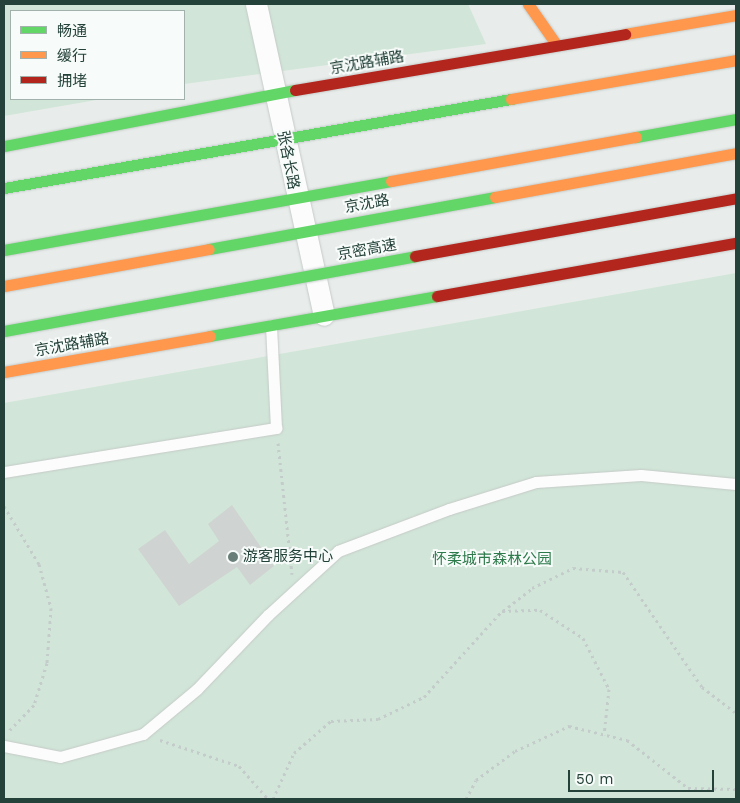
<!DOCTYPE html>
<meta charset="utf-8">
<style>
body{margin:0}
#map{position:relative;width:740px;height:803px;overflow:hidden;background:#e8edeb;font-family:"Work Sans","Noto Sans SC",sans-serif}
div>[style]{position:absolute}
[style*='--x']{left:calc(var(--x)*1px);top:calc(var(--y)*1px);width:calc(var(--w)*1px);rotate:calc(var(--a)*1deg)}
.green>*{inset:0;background:#d1e6d8}
.building>*{inset:0;background:#cfd4d2}
.path>*{height:3px;margin-top:-1.5px;transform-origin:0;background:repeating-linear-gradient(90deg,#c3ccca 0 2.5px,transparent 0 6.5px)}
.roads{filter:drop-shadow(0 0 1px #c5cac8) drop-shadow(0 0 1px #c5cac8)}
.lane>*{height:11px;margin:-5.5px;padding:0 5.5px;transform-origin:5.5px;border-radius:5.5px;background:#fcfcfc}
.street>*{height:21px;margin:-10.5px;padding:0 10.5px;transform-origin:10.5px;border-radius:10.5px;background:#fcfcfc}
.fast>*{height:11px;margin:-5.5px;padding:0 5.5px;transform-origin:5.5px;border-radius:5.5px;background:#63d668}
.slow>*{height:11px;margin:-5.5px;padding:0 5.5px;transform-origin:5.5px;border-radius:5.5px;background:#ff974d}
.jam>*{height:11px;margin:-5.5px;padding:0 5.5px;transform-origin:5.5px;border-radius:5.5px;background:#b3261e}
.bridges{filter:drop-shadow(0 0 1px #c3ccc9) drop-shadow(0 0 1px #c3ccc9)}
.fast-bridge>*{height:11px;margin:-5.5px;padding:0 5.5px;transform-origin:5.5px;border-radius:5.5px;background:#63d668}
.slow-bridge>*{height:11px;margin:-5.5px;padding:0 5.5px;transform-origin:5.5px;border-radius:5.5px;background:#ff974d}
.jam-bridge>*{height:11px;margin:-5.5px;padding:0 5.5px;transform-origin:5.5px;border-radius:5.5px;background:#b3261e}
.dots>*{width:14px;height:14px;translate:-50% -50%;box-sizing:border-box;border:2px solid #f7fbf9;border-radius:50%}
span{translate:-50% -50%;white-space:nowrap;text-align:center;line-height:1.15;-webkit-text-stroke:4px #f7fbf9;paint-order:stroke}
.street-label{font-size:15px;color:#24423a}
.poi-label{font-size:15px;color:#24423a}
.left{translate:0 -50%;text-align:left}
.park-label{font-size:15px;color:#2d7a4b}
.frame{position:absolute;inset:0;border:5px solid #24423a;pointer-events:none}
.legend{position:absolute;left:10px;top:10px;width:175px;height:90px;box-sizing:border-box;background:#f7fbf9;border:1px solid #a3b1ad;margin:0;padding:6px 9px;list-style:none;font-size:15px;color:#24423a}
.legend li{display:flex;align-items:center;gap:10px;height:25px}
.legend b{width:25px;border:1px solid #a3b1ad}
.scale{position:absolute;left:568px;top:770px;width:146px;height:22px;box-sizing:border-box;border:2px solid #24423a;border-top:0;padding-left:6px;font-size:15px;line-height:18px;white-space:nowrap;color:#24423a;-webkit-text-stroke:4px #f7fbf9;paint-order:stroke}
</style>
<div id="map">
<div class="green">
<div style="clip-path:polygon(4px 4px,468px 4px,486px 44px,184px 84px,184px 11px,11px 11px,11px 99px,102px 99px,4px 116px)"></div>
<div style="clip-path:polygon(736px 273px,736px 799px,4px 799px,4px 403px)"></div>
</div>
<div class="building">
<div style="clip-path:polygon(232px 505px,274px 566px,250px 585px,237px 567px,179px 606px,138px 549px,165px 530px,189px 564px,219px 541px,208px 524px)"></div>
</div>
<div class="path">
<div style="--x:278;--y:443;--w:132;--a:83.9"></div>
<div style="--x:4;--y:506;--w:68;--a:58.9"></div>
<div style="--x:39;--y:564;--w:46;--a:74.7"></div>
<div style="--x:51;--y:608;--w:55;--a:94.2"></div>
<div style="--x:47;--y:663;--w:44;--a:107.2"></div>
<div style="--x:34;--y:705;--w:36;--a:134"></div>
<div style="--x:503;--y:611;--w:37;--a:-38"></div>
<div style="--x:532;--y:588;--w:46;--a:-26"></div>
<div style="--x:573;--y:568;--w:50;--a:4.6"></div>
<div style="--x:623;--y:572;--w:140;--a:55.5"></div>
<div style="--x:702;--y:687;--w:43;--a:37.4"></div>
<div style="--x:160;--y:740;--w:83;--a:18.2"></div>
<div style="--x:239;--y:766;--w:44;--a:48.7"></div>
<div style="--x:273;--y:799;--w:51;--a:-65.5"></div>
<div style="--x:294;--y:753;--w:49;--a:-40.9"></div>
<div style="--x:331;--y:721;--w:47;--a:-2.4"></div>
<div style="--x:378;--y:719;--w:51;--a:-25.6"></div>
<div style="--x:424;--y:697;--w:116;--a:-47.8"></div>
<div style="--x:502;--y:611;--w:38;--a:-2"></div>
<div style="--x:540;--y:610;--w:51;--a:33.1"></div>
<div style="--x:583;--y:638;--w:57;--a:63"></div>
<div style="--x:609;--y:689;--w:46;--a:96.2"></div>
<div style="--x:466;--y:799;--w:21;--a:-62"></div>
<div style="--x:476;--y:780;--w:49;--a:-36.6"></div>
<div style="--x:515;--y:751;--w:60;--a:-24.8"></div>
<div style="--x:569;--y:726;--w:60;--a:13.6"></div>
<div style="--x:627;--y:740;--w:78;--a:38.2"></div>
<div style="--x:688;--y:788;--w:48;--a:1.2"></div>
</div>
<div class="roads">
<div class="lane">
<div style="--x:4;--y:472;--w:276;--a:-9.2"></div>
<div style="--x:276;--y:428;--w:103;--a:-92.8"></div>
<div style="--x:4;--y:746;--w:57;--a:11.1"></div>
<div style="--x:60;--y:757;--w:86;--a:-15.5"></div>
<div style="--x:143;--y:734;--w:70;--a:-39.8"></div>
<div style="--x:197;--y:689;--w:103;--a:-46.2"></div>
<div style="--x:268;--y:615;--w:95;--a:-42.4"></div>
<div style="--x:338;--y:551;--w:119;--a:-20.7"></div>
<div style="--x:449;--y:509;--w:91;--a:-17.2"></div>
<div style="--x:536;--y:482;--w:105;--a:-3.8"></div>
<div style="--x:641;--y:475;--w:95;--a:5.4"></div>
</div>
<div class="street">
<div style="--x:256;--y:4;--w:318;--a:77.7"></div>
</div>
<div class="fast">
<div style="--x:636;--y:137;--w:102;--a:-10.2"></div>
<div style="--x:4;--y:146;--w:296;--a:-10.9"></div>
<div style="--x:209;--y:249;--w:291;--a:-10.3"></div>
<div style="--x:4;--y:250;--w:393;--a:-10.1"></div>
<div style="--x:210;--y:336;--w:230;--a:-10"></div>
</div>
<div class="slow">
<div style="--x:528;--y:4;--w:49;--a:55"></div>
<div style="--x:625;--y:34;--w:113;--a:-9.7"></div>
<div style="--x:391;--y:181;--w:249;--a:-10.2"></div>
<div style="--x:495;--y:197;--w:245;--a:-10.3"></div>
<div style="--x:4;--y:286;--w:208;--a:-10.2"></div>
<div style="--x:4;--y:372;--w:209;--a:-9.9"></div>
</div>
<div class="jam">
<div style="--x:295;--y:90;--w:335;--a:-9.6"></div>
<div style="--x:437;--y:296;--w:304;--a:-10.1"></div>
</div>
</div>
<div class="bridges">
<div class="fast-bridge">
<div style="--x:4;--y:188;--w:515;--a:-9.96"></div>
<div style="--x:4;--y:331;--w:418;--a:-10.3"></div>
</div>
<div class="slow-bridge">
<div style="--x:511;--y:99;--w:228;--a:-9.8"></div>
</div>
<div class="jam-bridge">
<div style="--x:415;--y:256;--w:326;--a:-10.2"></div>
</div>
</div>
<div class="dots">
<div style="left:233px;top:557px;background:#697e78"></div>
</div>
<div class="street-label">
<span style="left:367px;top:63px;rotate:-10deg">京沈路辅路</span>
<span style="left:288px;top:160px;rotate:79deg">张各长路</span>
<span style="left:367px;top:204px;rotate:-10deg">京沈路</span>
<span style="left:367px;top:250px;rotate:-10deg">京密高速</span>
<span style="left:72px;top:345px;rotate:-10deg">京沈路辅路</span>
</div>
<div class="poi-label">
<span class="left" style="left:243px;top:557px">游客服务中心</span>
</div>
<div class="park-label">
<span style="left:492px;top:560px">怀柔城市森林公园</span>
</div>
<div class="frame"></div>
<ul class="legend">
<li><b style="height:6px;background:#63d668"></b>畅通</li>
<li><b style="height:6px;background:#ff974d"></b>缓行</li>
<li><b style="height:6px;background:#b3261e"></b>拥堵</li>
</ul>
<div class="scale">50 m</div>
</div>
